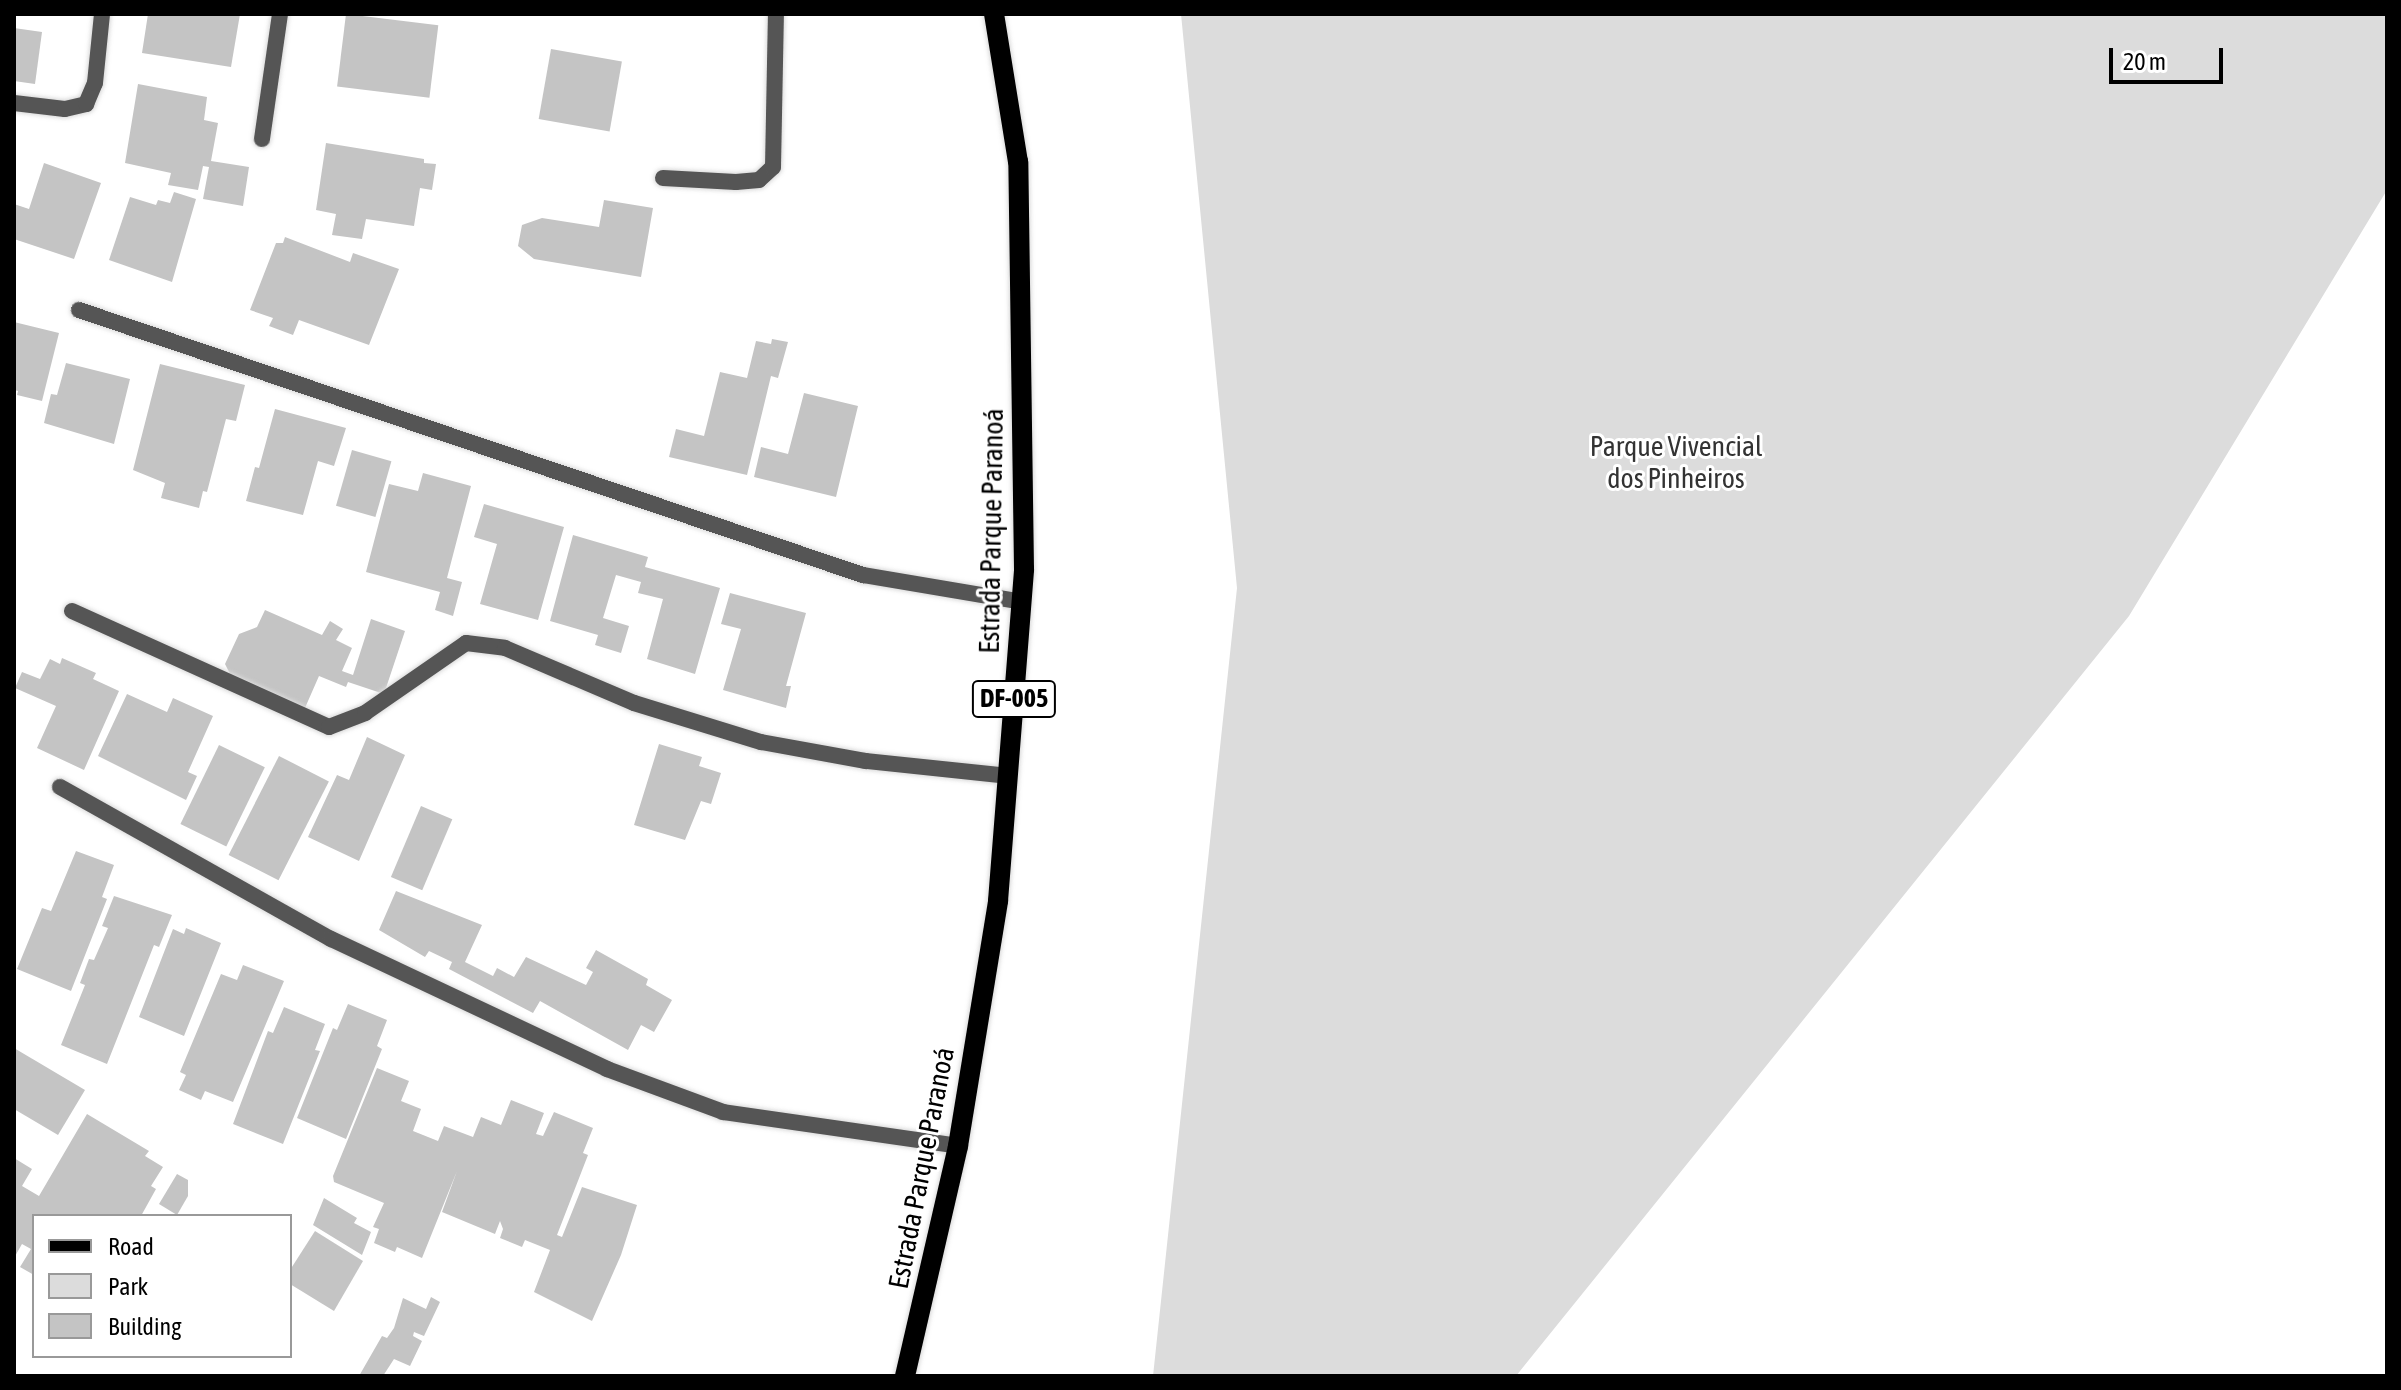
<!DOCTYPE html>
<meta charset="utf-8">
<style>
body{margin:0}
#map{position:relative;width:2401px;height:1390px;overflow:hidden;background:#fff;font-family:"Asap Condensed",sans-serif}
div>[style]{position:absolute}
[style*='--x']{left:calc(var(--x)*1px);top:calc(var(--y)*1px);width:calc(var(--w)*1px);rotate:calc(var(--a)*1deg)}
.green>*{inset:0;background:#dcdcdc}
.building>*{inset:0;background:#c4c4c4;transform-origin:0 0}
.roads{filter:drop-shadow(0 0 2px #dbdbdb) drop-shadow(0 0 2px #dbdbdb)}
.street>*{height:16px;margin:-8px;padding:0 8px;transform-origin:8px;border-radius:8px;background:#555}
.primary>*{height:20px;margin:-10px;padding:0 10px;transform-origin:10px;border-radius:10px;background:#000}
span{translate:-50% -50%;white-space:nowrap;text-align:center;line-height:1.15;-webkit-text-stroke:6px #fff;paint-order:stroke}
.shield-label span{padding:2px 6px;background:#fff;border:2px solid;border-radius:6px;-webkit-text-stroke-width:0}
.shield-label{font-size:26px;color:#000;font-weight:700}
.park-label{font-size:28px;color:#333}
.street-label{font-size:28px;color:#000}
.frame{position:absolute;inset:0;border:16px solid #000;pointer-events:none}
.legend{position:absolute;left:32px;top:1214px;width:260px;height:144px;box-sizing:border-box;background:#fff;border:2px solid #999;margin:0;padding:10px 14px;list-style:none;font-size:24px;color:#000}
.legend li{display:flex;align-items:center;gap:16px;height:40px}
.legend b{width:40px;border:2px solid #999}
.scale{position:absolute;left:2109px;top:48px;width:114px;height:36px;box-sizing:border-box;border:4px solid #000;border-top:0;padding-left:10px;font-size:24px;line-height:28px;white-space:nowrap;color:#000;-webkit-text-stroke:6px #fff;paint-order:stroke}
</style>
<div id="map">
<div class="green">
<div style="clip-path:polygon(1181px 14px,2387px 14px,2387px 190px,2129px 616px,1516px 1376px,1153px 1376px,1237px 588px)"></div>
</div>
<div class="building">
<div style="clip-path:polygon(148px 14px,240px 14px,231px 67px,142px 53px)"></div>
<div style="left:346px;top:14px;width:93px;height:73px;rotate:7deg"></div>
<div style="clip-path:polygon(14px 28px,42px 32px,35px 84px,14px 81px)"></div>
<div style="left:551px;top:49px;width:72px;height:71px;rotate:10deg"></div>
<div style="clip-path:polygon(138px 84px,207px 97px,204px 120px,218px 123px,211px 161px,249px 167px,243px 206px,203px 199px,209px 167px,203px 166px,198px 190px,168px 185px,171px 173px,125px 163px)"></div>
<div style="clip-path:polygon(326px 143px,424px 159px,424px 163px,436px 164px,432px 190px,420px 188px,414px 226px,366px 219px,362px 239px,332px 235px,336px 214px,316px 210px)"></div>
<div style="clip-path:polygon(44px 163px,101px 183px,74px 259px,14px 239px,14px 204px,29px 209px)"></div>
<div style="clip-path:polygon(174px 192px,196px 199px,172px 282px,109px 260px,130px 197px,156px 205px,158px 200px,170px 203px)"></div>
<div style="clip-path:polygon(604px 200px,653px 208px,641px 277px,534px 259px,518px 246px,522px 225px,542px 218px,599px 227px)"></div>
<div style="clip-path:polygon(285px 237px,350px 262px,353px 253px,399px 269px,369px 345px,299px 320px,293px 335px,269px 326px,273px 318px,250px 310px,276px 243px,283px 243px)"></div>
<div style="clip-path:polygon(14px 322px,59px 333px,42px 401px,17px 395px,18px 391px,14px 390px)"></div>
<div style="clip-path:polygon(772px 339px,788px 342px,778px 378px,771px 376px,747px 475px,669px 457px,676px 429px,704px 436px,720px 372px,747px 378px,756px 341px,771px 344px)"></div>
<div style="clip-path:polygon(66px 363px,130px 379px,114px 444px,44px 423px,51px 394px,57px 395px)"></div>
<div style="clip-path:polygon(160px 364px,245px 385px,236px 421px,226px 419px,207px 492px,203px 491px,199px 508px,161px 498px,165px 483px,133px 470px)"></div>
<div style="clip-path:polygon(804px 393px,858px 406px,836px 497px,754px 477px,761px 447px,788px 454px)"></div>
<div style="clip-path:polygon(275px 409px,346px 428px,334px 466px,318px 461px,303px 515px,246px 501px,255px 467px,259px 468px)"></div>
<div style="left:352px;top:450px;width:41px;height:58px;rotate:16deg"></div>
<div style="clip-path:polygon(423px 473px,471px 486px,447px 578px,462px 582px,453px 616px,435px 610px,440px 592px,366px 572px,389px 484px,418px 491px)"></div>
<div style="clip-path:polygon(484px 504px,564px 527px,538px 620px,480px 604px,497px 544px,474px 537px)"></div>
<div style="clip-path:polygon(573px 535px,648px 557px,645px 567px,720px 588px,695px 674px,647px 659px,663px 599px,638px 593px,641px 582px,616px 575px,603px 618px,629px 626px,621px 653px,595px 645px,598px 635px,550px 621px)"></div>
<div style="clip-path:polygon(730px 593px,806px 613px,786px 686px,791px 686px,786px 708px,723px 690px,741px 629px,721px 624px)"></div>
<div style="clip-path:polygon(265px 610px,322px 635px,330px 621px,343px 629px,336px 640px,352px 648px,342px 671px,353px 675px,371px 619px,405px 631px,384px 694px,348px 682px,346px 687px,319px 676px,301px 717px,234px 682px,225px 664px,239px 634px,257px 627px)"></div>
<div style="clip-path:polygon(62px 658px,96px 673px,93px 679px,119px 691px,84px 770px,37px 748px,56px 706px,15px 688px,22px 672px,40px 679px,50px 659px,60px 664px)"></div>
<div style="clip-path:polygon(127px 694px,167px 712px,173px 698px,213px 716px,188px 772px,197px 776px,186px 800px,98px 756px)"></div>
<div style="clip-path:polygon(367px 737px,405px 755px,359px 861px,308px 837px,337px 775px,349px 780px)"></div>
<div style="clip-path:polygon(659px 744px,702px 757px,699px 766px,721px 773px,711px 804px,701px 801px,685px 840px,634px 825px)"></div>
<div style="left:219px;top:745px;width:51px;height:88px;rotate:26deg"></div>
<div style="left:279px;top:756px;width:56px;height:111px;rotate:27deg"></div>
<div style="left:421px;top:806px;width:34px;height:77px;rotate:23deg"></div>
<div style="clip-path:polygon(76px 851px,114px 865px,102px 897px,107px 899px,71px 991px,17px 969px,42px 908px,51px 911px)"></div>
<div style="clip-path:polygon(396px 891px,482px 925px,465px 962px,493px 976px,497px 968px,514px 977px,526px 957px,586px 985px,593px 972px,586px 968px,596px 950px,648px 979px,646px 985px,672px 1000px,654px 1032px,641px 1025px,628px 1050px,540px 1001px,533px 1013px,449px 969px,452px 962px,429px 951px,425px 957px,379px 930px)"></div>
<div style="clip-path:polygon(114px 896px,172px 915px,159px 947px,154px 945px,107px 1064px,61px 1045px,85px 985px,80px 983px,89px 959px,94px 960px,108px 928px,102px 926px)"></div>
<div style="clip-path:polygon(186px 928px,221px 943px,184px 1036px,139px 1017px,173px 929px,184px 934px)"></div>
<div style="clip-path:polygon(243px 965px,284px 981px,233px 1102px,205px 1091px,201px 1100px,179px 1090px,186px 1075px,180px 1072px,221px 974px,237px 980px)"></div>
<div style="clip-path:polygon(348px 1004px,387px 1020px,377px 1046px,382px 1049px,346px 1139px,297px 1118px,333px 1028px,337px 1030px)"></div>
<div style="clip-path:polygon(284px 1007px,325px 1024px,315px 1050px,320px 1051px,283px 1144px,233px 1124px,268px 1031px,273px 1033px)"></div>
<div style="clip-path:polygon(14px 1048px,85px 1090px,58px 1135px,14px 1109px)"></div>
<div style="clip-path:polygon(377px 1068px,409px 1081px,401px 1101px,421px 1109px,413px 1131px,438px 1141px,444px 1126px,473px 1137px,481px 1117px,501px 1125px,511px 1100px,544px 1113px,536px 1134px,543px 1136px,554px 1112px,593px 1128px,583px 1153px,588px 1155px,557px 1235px,562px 1237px,582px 1187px,637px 1205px,621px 1255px,592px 1321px,534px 1292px,550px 1250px,525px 1240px,522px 1247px,500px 1238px,503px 1229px,500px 1221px,495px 1234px,442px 1212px,457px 1171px,422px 1258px,397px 1247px,395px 1252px,374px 1243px,379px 1229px,373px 1227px,384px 1203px,334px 1182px,333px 1176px)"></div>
<div style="clip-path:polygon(87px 1114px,149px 1151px,145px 1156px,163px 1167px,151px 1186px,156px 1189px,141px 1216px,34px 1216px,34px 1275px,20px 1267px,31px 1249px,22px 1244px,14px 1258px,14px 1158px,32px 1169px,22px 1186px,39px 1196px)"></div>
<div style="clip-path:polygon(177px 1174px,188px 1180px,188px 1196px,177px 1215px,159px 1204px)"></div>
<div style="clip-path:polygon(324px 1198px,357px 1218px,354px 1223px,371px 1232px,362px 1255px,313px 1225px)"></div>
<div style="clip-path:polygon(315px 1231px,363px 1261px,334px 1311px,290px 1284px,290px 1270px)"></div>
<div style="clip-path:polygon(431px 1297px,440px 1302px,424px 1336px,414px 1332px,413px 1336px,422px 1341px,410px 1366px,394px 1359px,383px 1376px,359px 1376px,382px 1336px,387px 1338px,394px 1328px,403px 1298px,426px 1309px)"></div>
</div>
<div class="roads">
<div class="street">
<div style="--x:14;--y:103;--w:51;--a:6.7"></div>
<div style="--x:65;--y:109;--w:22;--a:-13"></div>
<div style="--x:86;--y:104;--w:23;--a:-67"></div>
<div style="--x:95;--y:83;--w:69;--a:-84.2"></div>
<div style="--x:262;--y:139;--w:126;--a:-81.8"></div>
<div style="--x:663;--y:178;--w:73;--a:3.1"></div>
<div style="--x:736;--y:182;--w:23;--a:-5"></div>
<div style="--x:759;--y:180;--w:19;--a:-43"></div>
<div style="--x:773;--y:167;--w:153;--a:-88.9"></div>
<div style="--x:79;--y:310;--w:828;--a:18.68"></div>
<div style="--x:863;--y:575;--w:161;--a:9.6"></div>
<div style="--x:72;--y:611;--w:282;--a:24.3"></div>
<div style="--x:329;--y:727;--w:39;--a:-21"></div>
<div style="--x:365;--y:713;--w:123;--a:-34.7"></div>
<div style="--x:466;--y:643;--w:39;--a:7"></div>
<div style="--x:505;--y:648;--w:140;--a:23.1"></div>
<div style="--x:634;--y:703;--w:133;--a:17.1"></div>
<div style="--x:761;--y:742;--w:107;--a:10.3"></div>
<div style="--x:866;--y:761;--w:143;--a:6"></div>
<div style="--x:60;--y:787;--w:311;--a:29.3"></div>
<div style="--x:331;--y:939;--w:305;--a:25.2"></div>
<div style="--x:607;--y:1069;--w:124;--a:20.3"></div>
<div style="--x:723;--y:1112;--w:237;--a:8.2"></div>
</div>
<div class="primary">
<div style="--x:905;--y:1376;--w:236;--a:-77"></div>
<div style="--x:958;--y:1146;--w:248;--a:-80.7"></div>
<div style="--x:998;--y:901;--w:333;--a:-85.5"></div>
<div style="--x:1024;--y:569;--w:407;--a:-90.8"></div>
<div style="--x:1018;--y:162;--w:150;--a:-99.2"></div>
</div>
</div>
<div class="shield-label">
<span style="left:1014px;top:699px">DF-005</span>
</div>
<div class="park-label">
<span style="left:1676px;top:462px">Parque Vivencial<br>dos Pinheiros</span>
</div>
<div class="street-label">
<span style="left:991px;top:531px;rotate:-89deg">Estrada Parque Paranoá</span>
<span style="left:921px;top:1168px;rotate:-79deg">Estrada Parque Paranoá</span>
</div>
<div class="frame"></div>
<ul class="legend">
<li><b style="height:10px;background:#000"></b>Road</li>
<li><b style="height:22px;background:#dcdcdc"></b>Park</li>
<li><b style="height:22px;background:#c4c4c4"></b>Building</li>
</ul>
<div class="scale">20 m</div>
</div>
